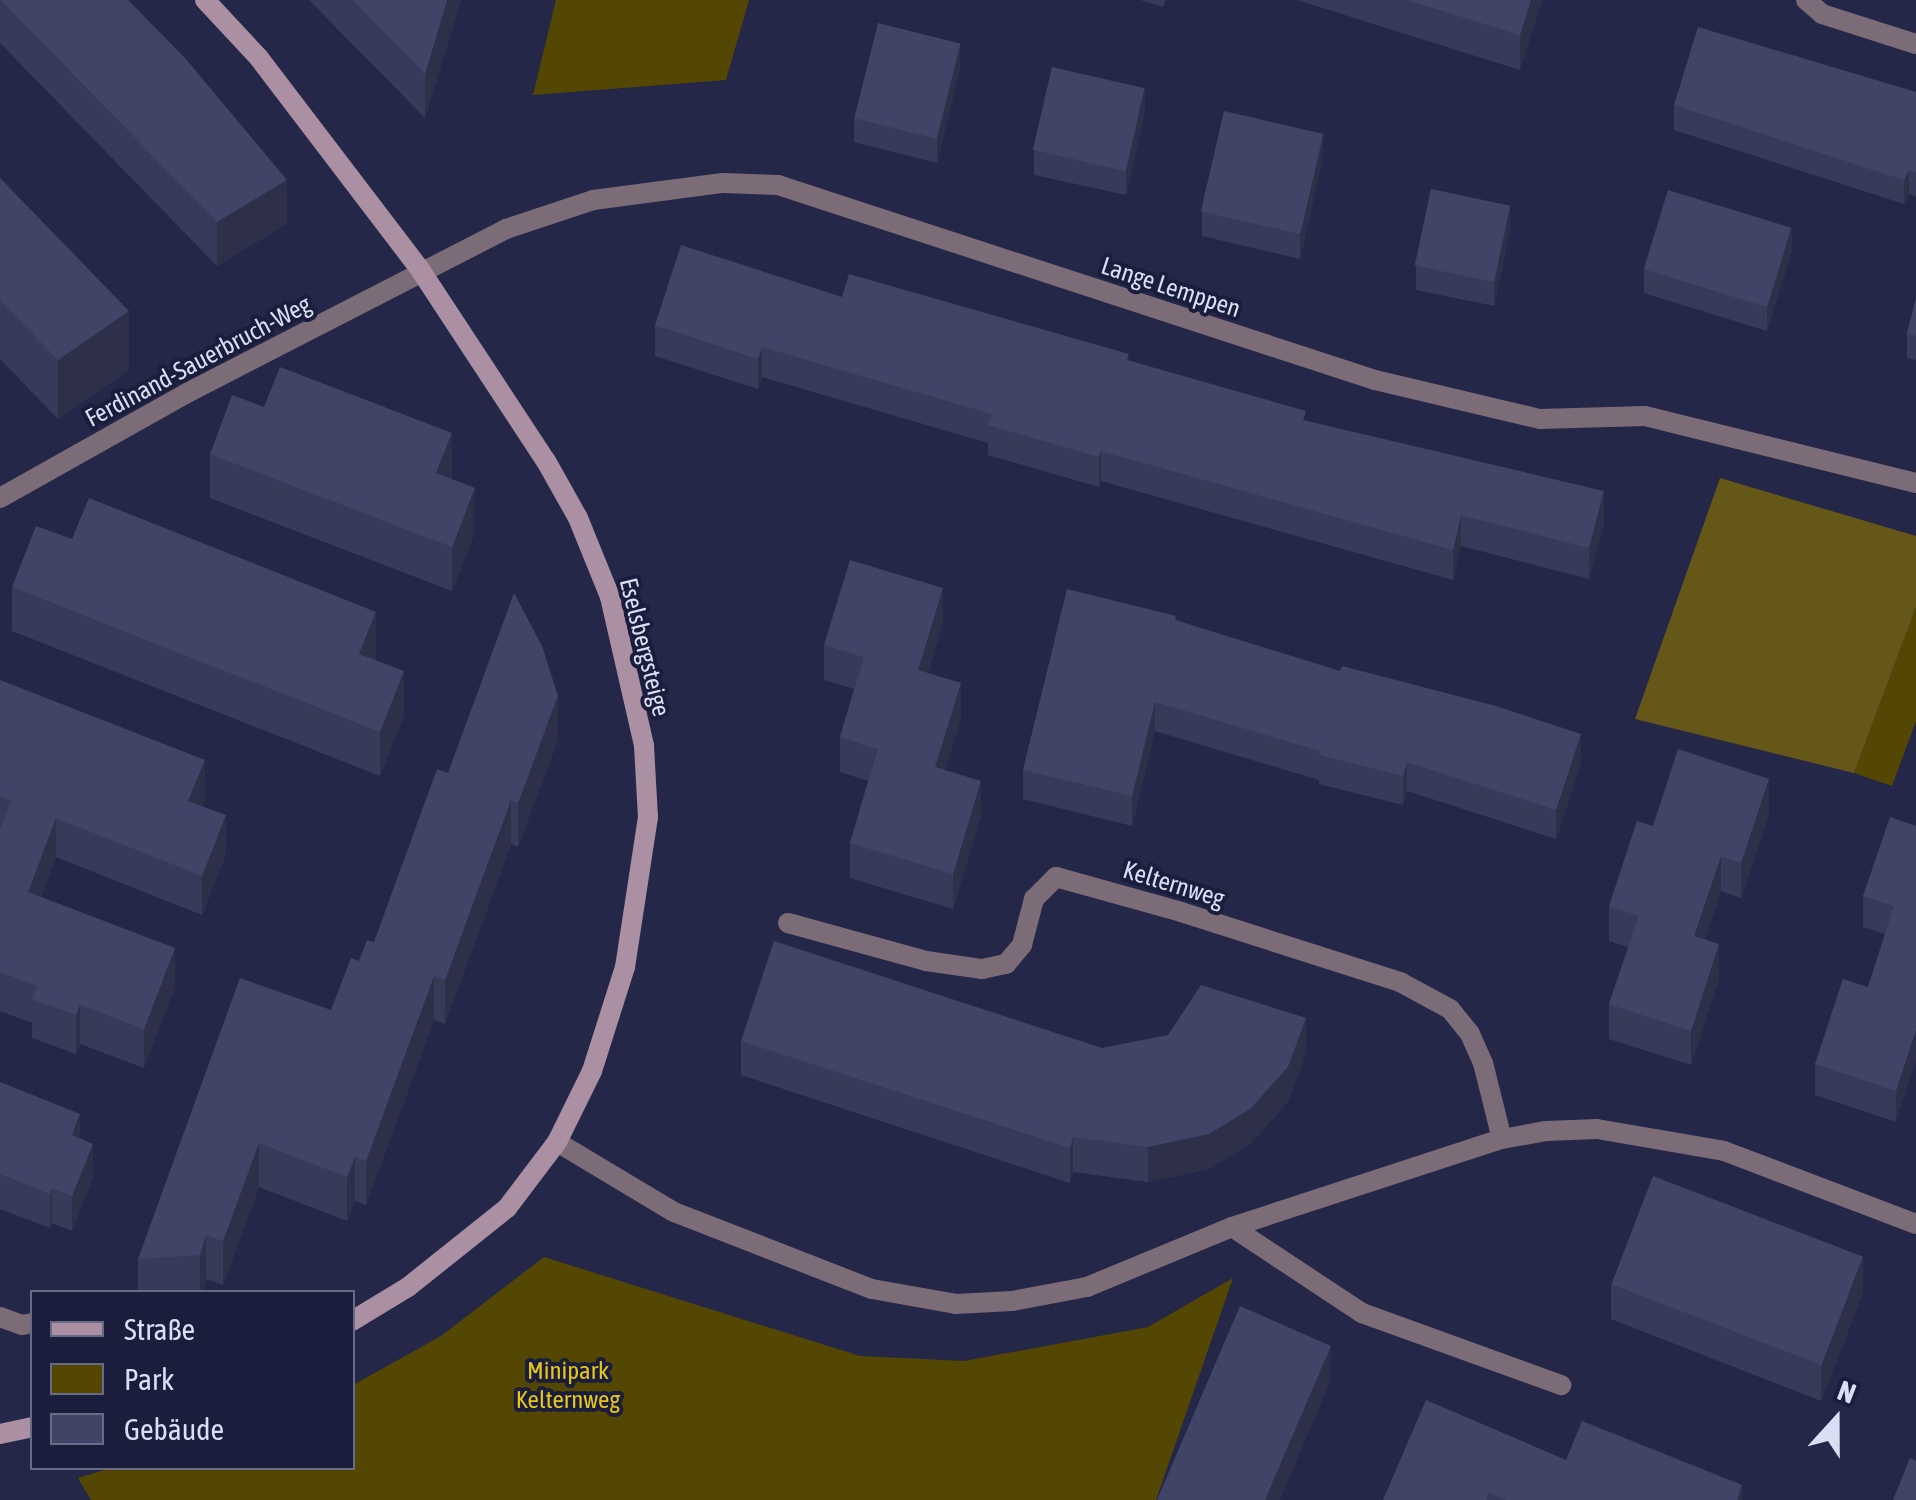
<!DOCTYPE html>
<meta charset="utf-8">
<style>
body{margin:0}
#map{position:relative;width:1916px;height:1500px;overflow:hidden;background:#242748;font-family:"Asap Condensed",sans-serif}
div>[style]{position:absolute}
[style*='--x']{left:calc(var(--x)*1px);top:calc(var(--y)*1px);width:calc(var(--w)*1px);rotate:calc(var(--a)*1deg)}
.green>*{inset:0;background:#544703}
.forest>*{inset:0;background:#645718}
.lane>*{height:20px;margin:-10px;padding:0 10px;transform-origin:10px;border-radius:10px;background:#7c6c77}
.street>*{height:20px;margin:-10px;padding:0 10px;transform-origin:10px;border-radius:10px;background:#7c6c77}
.secondary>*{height:20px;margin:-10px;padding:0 10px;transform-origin:10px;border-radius:10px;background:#aa90a2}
.wall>*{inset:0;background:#373b59}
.shaded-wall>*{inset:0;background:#2d3048}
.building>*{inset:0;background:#404567;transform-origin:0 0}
span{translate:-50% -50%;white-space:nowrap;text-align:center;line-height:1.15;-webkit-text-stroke:8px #1b1d3d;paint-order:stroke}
.street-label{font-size:25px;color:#dbdff4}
.park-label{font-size:25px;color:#e6c617}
.legend{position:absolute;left:30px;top:1290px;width:325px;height:180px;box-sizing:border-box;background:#1b1d3d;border:2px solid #686b86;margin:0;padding:12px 18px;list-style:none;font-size:30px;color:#dbdff4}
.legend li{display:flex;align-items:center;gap:20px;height:50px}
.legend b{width:50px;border:2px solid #686b86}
.north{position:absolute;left:1786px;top:1370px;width:100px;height:100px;-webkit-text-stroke:8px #1b1d3d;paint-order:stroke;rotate:21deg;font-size:28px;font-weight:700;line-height:40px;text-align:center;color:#dbdff4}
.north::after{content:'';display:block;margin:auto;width:35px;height:45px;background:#dbdff4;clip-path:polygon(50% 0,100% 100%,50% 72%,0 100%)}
</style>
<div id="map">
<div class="green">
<div style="clip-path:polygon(556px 0,749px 0,726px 80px,533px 95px)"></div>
<div style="clip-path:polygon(1916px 607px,1916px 721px,1892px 786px,1854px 773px)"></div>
<div style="clip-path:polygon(544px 1257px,860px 1356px,964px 1361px,1148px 1327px,1233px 1278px,1156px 1500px,91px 1500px,78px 1478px,111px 1468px,352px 1468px,353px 1385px,441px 1336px)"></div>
</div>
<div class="forest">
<div style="clip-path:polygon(1720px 478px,1916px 536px,1916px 607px,1854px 773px,1635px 719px)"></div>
</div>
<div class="lane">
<div style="--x:0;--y:1317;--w:23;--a:20"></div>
<div style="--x:22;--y:1325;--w:10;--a:-11"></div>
</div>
<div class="street">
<div style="--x:1806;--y:0;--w:21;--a:41"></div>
<div style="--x:1822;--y:14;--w:99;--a:17.7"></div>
<div style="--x:0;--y:498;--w:214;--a:-29.3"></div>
<div style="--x:187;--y:393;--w:359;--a:-27.2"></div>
<div style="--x:506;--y:229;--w:92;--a:-18.4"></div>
<div style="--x:593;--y:200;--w:131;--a:-7.5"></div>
<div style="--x:723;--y:183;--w:55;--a:2.1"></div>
<div style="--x:778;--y:185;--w:628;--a:18.09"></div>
<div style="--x:1375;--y:380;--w:170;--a:13.3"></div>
<div style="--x:1540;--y:419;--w:105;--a:-1.6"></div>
<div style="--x:1645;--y:416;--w:279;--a:13.9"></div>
<div style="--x:788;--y:923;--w:143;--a:15.4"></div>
<div style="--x:926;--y:961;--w:57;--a:8.1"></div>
<div style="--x:982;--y:969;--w:25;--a:-12"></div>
<div style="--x:1006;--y:964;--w:25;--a:-50"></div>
<div style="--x:1022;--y:945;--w:48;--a:-75.4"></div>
<div style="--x:1034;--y:899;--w:31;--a:-45"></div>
<div style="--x:1056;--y:877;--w:130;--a:15.6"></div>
<div style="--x:1181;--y:912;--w:230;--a:17.7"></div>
<div style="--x:1400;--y:982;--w:57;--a:28.4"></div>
<div style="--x:1450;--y:1009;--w:32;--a:51"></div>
<div style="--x:1470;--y:1034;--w:32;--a:66"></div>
<div style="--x:1483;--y:1063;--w:78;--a:76"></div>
<div style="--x:557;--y:1142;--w:136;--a:30.9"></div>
<div style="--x:674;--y:1212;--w:212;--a:21.3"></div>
<div style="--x:872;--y:1289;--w:85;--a:10.1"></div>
<div style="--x:956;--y:1304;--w:56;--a:-3.1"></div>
<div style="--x:1012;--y:1301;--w:76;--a:-10.6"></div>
<div style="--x:1087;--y:1287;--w:157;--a:-22.5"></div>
<div style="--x:1232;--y:1227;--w:284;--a:-18.1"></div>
<div style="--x:1502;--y:1139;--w:45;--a:-10.3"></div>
<div style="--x:1546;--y:1131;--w:51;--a:-2.2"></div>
<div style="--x:1597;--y:1129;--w:129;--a:9.8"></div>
<div style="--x:1724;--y:1151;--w:205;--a:20.8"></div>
<div style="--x:1232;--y:1227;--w:156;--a:33.5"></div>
<div style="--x:1362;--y:1313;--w:212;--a:19.9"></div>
</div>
<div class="secondary">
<div style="--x:205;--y:0;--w:79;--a:47"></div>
<div style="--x:259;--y:58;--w:268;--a:52.7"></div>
<div style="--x:421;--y:271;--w:227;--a:56.7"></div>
<div style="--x:546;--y:461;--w:65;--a:60.7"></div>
<div style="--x:578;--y:518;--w:85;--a:67.9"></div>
<div style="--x:610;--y:597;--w:153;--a:77.1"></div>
<div style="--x:644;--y:746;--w:71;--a:86.8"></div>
<div style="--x:648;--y:817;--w:152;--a:98.7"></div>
<div style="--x:625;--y:967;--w:109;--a:107.6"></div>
<div style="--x:592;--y:1071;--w:79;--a:116.2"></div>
<div style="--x:557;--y:1142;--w:83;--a:127.1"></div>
<div style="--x:507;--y:1208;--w:127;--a:141.4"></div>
<div style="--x:408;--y:1287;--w:66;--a:148.7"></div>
<div style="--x:0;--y:1434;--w:33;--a:-12"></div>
</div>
<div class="wall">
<div style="clip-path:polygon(0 0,128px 0,287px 224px,217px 266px,0 43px)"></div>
<div style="clip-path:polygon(309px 0,461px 0,425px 118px)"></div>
<div style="clip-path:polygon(1140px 0,1166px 0,1163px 7px)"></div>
<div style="clip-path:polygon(1297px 0,1542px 0,1520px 70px)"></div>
<div style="clip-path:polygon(960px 68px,937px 163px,854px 142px,854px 118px)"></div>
<div style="clip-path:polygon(1916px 92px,1916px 197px,1909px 194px,1904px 204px,1674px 130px,1674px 105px)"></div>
<div style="clip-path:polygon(1145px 112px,1126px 195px,1034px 175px,1034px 150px)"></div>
<div style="clip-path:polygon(1323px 158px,1300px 259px,1202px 236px,1202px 212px)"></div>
<div style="clip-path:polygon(0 178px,129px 370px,58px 419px,0 359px)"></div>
<div style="clip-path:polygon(1510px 230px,1494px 306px,1416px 290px,1416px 266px)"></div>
<div style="clip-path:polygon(1792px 251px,1767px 331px,1644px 293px,1644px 269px)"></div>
<div style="clip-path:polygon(842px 297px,1129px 361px,1604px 522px,1589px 579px,1461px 546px,1453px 580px,1101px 481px,1099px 487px,988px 455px,988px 443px,762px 377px,758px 389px,655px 356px,655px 325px)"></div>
<div style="clip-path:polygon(1916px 299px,1916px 360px,1907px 358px,1907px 333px)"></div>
<div style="clip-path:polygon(210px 454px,452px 477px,451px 479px,475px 532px,452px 591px,210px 498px)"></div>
<div style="clip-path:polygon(12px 587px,376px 656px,375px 660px,404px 715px,380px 776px,12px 631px)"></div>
<div style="clip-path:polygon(1176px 620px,1581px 763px,1556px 839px,1407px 791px,1403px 805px,1319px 784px,1319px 780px,1155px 731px,1132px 826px,1023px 799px,1023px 770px)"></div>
<div style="clip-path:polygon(943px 622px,928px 673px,961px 718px,945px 770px,981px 816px,953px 909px,850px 878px,850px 843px,868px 781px,840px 772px,840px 737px,854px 689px,824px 680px,824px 645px)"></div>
<div style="clip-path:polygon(0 680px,205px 799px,202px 806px,226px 854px,202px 915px,56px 857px,41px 897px,175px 987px,144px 1068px,80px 1044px,76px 1054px,32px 1038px,32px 1023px,0 1011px)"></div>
<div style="clip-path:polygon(558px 740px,518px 847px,511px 844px,445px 1024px,434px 1020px,366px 1205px,355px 1201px,347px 1221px,259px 1187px,223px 1285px,206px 1279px,202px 1292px,138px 1292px,138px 1259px,331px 1010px,359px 961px,374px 942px,448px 773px)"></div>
<div style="clip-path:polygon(1769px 814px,1741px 898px,1721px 891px,1705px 939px,1719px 979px,1691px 1065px,1609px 1039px,1609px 1004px,1628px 947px,1609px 941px,1609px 906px,1653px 826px)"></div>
<div style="clip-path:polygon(1916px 826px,1896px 1122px,1815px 1095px,1815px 1064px,1868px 987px,1885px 934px,1863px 927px,1863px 896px)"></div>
<div style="clip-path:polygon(741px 1041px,1102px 1048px,1306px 1053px,1288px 1102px,1250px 1144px,1209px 1169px,1148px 1182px,1073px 1172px,1070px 1183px,741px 1075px)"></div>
<div style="clip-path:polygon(0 1082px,80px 1138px,93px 1178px,72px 1231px,52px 1223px,50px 1228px,0 1209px)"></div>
<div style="clip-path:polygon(1611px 1284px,1863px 1293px,1821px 1401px,1611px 1319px)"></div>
<div style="clip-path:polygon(1566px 1460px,1742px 1500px,1383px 1500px)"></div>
</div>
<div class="shaded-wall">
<div style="clip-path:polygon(447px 0,461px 0,425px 118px,425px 74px)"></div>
<div style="clip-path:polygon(1531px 0,1542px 0,1520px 70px,1520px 35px)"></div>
<div style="clip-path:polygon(960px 44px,960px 68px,937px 163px,937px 138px)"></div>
<div style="clip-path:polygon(1145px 88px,1145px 112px,1126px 195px,1126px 171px)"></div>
<div style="clip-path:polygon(1323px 134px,1323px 158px,1300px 259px,1300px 235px)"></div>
<div style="clip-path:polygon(1909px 170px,1909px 194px,1904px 204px,1904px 180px)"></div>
<div style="clip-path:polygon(287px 180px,287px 224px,217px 266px,217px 222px)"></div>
<div style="clip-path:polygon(1510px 206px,1510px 230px,1494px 306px,1494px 282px)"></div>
<div style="clip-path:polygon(1792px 227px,1792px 251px,1767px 331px,1767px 307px)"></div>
<div style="clip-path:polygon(129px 311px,129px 370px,58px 419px,58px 360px)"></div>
<div style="clip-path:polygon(762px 347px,762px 377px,758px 389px,758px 359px)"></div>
<div style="clip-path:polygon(452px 433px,452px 477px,436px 518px,436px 473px)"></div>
<div style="clip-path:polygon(1101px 451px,1101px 481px,1099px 487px,1099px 457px)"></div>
<div style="clip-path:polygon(475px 488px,475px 532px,452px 591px,452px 547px)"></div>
<div style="clip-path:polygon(1604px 491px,1604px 522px,1589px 579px,1589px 548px)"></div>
<div style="clip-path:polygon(1461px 515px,1461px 546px,1453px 580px,1453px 550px)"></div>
<div style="clip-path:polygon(943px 588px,943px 622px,918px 705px,918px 670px)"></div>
<div style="clip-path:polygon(376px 612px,376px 656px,359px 698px,359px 654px)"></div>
<div style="clip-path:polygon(404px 671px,404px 715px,380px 776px,380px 732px)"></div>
<div style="clip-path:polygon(961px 683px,961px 718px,935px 802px,935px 767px)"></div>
<div style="clip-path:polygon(558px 696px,558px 740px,518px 847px,518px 803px)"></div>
<div style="clip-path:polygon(1155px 702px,1155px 731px,1132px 826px,1132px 796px)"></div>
<div style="clip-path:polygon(1581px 734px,1581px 763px,1556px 839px,1556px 810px)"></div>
<div style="clip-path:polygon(205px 760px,205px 799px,188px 840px,188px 801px)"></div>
<div style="clip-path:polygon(1407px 762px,1407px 791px,1403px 805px,1403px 776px)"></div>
<div style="clip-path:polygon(1769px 779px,1769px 814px,1741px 898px,1741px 863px)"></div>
<div style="clip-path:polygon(981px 781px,981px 816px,953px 909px,953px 874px)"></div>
<div style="clip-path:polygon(511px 800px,511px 844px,445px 1024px,445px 980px)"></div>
<div style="clip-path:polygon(226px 815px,226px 854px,202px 915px,202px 876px)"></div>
<div style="clip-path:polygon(56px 818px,56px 857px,28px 931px,28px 892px)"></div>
<div style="clip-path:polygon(1721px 856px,1721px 891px,1694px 971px,1694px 936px)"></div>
<div style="clip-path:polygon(1719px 944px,1719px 979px,1691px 1065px,1691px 1031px)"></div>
<div style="clip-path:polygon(175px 948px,175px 987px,144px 1068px,144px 1029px)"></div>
<div style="clip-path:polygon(434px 976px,434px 1020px,366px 1205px,366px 1161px)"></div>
<div style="clip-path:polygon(80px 1005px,80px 1044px,76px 1054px,76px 1015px)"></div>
<div style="clip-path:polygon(1306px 1018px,1306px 1053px,1288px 1102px,1250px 1144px,1209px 1169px,1148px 1182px,1148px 1147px)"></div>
<div style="clip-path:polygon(1916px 1030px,1916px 1061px,1896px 1122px,1896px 1091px)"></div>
<div style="clip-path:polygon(80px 1114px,80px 1149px,72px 1135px)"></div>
<div style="clip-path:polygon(1073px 1137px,1073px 1172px,1070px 1183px,1070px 1148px)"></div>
<div style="clip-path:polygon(259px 1143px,259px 1187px,223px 1285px,223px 1241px)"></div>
<div style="clip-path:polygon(93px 1144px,93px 1178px,72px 1231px,72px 1196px)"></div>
<div style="clip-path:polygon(355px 1157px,355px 1201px,347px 1221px,347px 1177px)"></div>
<div style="clip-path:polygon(52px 1188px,52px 1223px,50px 1228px,50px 1194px)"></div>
<div style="clip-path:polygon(206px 1235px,206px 1279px,202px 1292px,200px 1292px,200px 1255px)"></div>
<div style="clip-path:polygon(1863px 1258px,1863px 1293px,1821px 1401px,1821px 1366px)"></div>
<div style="clip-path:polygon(1331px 1346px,1331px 1380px,1280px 1500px,1265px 1500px)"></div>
<div style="clip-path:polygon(1742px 1485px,1742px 1500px,1737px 1500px)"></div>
</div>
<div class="building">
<div style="clip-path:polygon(1px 0,128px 0,185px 58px,287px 180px,217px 222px)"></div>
<div style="clip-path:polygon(353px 0,447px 0,425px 74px)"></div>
<div style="clip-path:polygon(1407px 0,1531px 0,1520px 35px)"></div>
<div style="left:878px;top:23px;width:85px;height:98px;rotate:14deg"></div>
<div style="clip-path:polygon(1698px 27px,1916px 92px,1916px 173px,1909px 170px,1904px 180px,1674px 105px)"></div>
<div style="left:1052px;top:67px;width:95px;height:85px;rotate:13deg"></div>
<div style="left:1224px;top:111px;width:102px;height:103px;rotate:13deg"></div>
<div style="clip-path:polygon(0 178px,129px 311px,58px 360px,0 300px)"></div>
<div style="left:1431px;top:189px;width:81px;height:78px;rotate:12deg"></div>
<div style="left:1668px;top:190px;width:129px;height:83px;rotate:17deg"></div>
<div style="clip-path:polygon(681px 245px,842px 297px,849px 274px,1129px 354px,1127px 360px,1306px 411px,1303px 420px,1604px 491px,1589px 548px,1461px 515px,1453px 550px,1101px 451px,1099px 457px,988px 425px,992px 414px,762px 347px,758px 359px,655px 325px)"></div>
<div style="clip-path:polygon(1916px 299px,1916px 336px,1907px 333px)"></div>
<div style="clip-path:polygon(280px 367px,452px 433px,436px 473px,475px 488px,452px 547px,210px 454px,232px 395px,264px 407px)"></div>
<div style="clip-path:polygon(89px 498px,376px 612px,359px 654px,404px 671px,380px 732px,12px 587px,36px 526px,72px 539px)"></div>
<div style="clip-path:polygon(850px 560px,943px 588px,918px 670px,961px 683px,935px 767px,981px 781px,953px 874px,850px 843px,878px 749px,840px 737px,864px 657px,824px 645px)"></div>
<div style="clip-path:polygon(1067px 589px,1176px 616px,1175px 620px,1340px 671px,1342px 666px,1496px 706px,1581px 734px,1556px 810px,1407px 762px,1403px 776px,1319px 755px,1320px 751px,1155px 702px,1132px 796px,1023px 770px)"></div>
<div style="clip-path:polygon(514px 593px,542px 646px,558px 696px,518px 803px,511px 800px,445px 980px,434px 976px,366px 1161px,355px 1157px,347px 1177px,259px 1143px,223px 1241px,206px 1235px,200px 1255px,138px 1259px,240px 978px,331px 1010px,351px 958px,359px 961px,367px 940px,374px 942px,437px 769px,448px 773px)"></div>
<div style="clip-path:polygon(0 680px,205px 760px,188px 801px,226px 815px,202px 876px,56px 818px,28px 892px,175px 948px,144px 1029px,80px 1005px,76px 1015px,32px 999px,37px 986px,0 972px,0 830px,11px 801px,0 796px)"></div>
<div style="clip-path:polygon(1678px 749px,1769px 779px,1741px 863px,1721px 856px,1694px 936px,1719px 944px,1691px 1031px,1609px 1004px,1639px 916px,1609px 906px,1637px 821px,1653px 826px)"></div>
<div style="clip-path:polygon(1890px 817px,1916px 826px,1916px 1030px,1896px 1091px,1815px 1064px,1843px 979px,1868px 987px,1894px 906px,1863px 896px)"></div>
<div style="clip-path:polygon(774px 941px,1102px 1048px,1168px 1035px,1201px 985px,1306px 1018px,1288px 1067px,1250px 1109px,1209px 1134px,1148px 1147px,1073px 1137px,1070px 1148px,741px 1041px)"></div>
<div style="clip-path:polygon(0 1082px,80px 1114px,72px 1135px,93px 1144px,72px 1196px,52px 1188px,50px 1194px,0 1174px)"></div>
<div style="left:1653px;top:1176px;width:225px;height:116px;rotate:21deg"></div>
<div style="clip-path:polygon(1240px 1306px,1331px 1346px,1265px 1500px,1157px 1500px)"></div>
<div style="clip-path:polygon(1426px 1400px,1566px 1460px,1582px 1421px,1742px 1485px,1737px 1500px,1506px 1500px,1489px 1493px,1486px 1500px,1383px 1500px)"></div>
<div style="clip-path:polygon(1910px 1458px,1916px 1461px,1916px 1500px,1893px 1500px)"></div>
</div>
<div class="street-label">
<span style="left:1171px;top:287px;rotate:18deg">Lange Lemppen</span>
<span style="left:198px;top:361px;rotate:-28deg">Ferdinand-Sauerbruch-Weg</span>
<span style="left:645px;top:647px;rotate:76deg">Eselsbergsteige</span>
<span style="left:1174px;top:884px;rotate:17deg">Kelternweg</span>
</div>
<div class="park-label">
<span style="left:568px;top:1385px">Minipark<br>Kelternweg</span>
</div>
<ul class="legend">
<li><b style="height:12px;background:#aa90a2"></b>Straße</li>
<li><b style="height:28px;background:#544703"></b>Park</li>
<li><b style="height:28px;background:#404567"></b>Gebäude</li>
</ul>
<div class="north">N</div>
</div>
